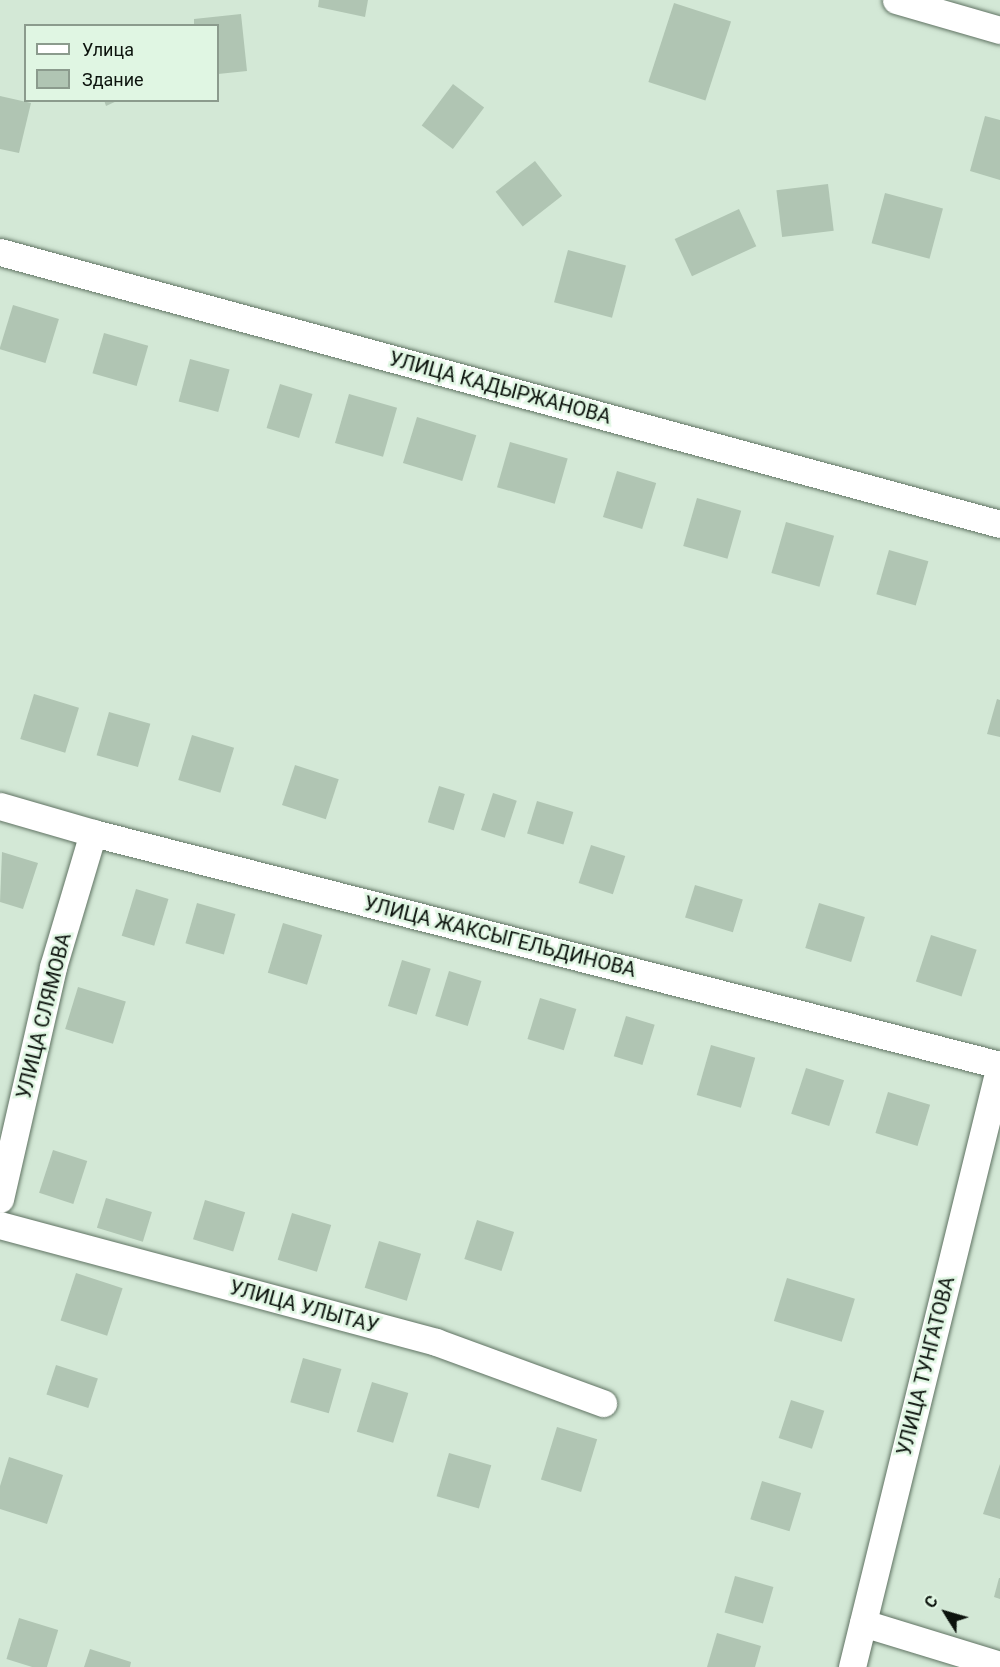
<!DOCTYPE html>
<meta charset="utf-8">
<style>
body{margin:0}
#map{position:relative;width:1000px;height:1667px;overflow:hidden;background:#d3e8d6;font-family:Roboto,sans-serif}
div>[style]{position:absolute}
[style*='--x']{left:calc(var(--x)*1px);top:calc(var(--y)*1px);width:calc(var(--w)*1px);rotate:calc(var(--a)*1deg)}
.building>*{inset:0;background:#b0c5b3;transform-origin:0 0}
.roads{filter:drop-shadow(0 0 2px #607363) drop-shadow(0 0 2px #607363)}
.minor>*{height:27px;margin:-13.5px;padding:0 13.5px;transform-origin:13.5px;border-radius:13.5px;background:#fff}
span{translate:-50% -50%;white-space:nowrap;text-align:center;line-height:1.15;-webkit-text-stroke:5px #e0f6e3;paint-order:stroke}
.street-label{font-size:20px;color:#0c130d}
.legend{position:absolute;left:24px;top:24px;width:195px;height:78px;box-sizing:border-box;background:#e0f6e3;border:2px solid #8b9b8d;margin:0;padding:8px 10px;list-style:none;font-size:18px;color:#0c130d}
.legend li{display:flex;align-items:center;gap:12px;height:30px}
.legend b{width:30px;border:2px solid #8b9b8d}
.north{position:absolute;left:916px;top:1583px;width:60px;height:60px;-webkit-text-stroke:4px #e0f6e3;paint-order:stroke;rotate:307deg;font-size:16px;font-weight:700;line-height:24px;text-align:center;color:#0c130d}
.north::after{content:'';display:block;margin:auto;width:21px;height:27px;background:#0c130d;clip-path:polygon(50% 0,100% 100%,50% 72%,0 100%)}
</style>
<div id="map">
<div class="building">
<div style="clip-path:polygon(319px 0,368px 0,365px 17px,318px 7px)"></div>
<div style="left:674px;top:3px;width:60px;height:83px;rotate:18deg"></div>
<div style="clip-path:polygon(241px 14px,247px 71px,218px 74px,218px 26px,194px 26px,194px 19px)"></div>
<div style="left:453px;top:84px;width:39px;height:52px;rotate:37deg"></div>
<div style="clip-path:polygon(0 96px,31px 103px,19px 153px,0 149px)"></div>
<div style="clip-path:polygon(104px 100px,119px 100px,106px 106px)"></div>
<div style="clip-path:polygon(985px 116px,1000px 120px,1000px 180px,970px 171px)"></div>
<div style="left:535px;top:161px;width:44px;height:50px;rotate:52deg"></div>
<div style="left:828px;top:184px;width:47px;height:52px;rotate:83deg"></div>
<div style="left:885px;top:193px;width:60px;height:52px;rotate:15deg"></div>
<div style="left:739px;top:209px;width:41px;height:71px;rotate:65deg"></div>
<div style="left:568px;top:250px;width:60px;height:54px;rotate:15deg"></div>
<div style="left:13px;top:305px;width:48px;height:46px;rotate:17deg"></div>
<div style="left:104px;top:333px;width:46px;height:42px;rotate:16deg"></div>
<div style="left:190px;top:359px;width:41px;height:44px;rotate:15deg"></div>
<div style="left:280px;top:384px;width:34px;height:46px;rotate:17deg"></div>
<div style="left:349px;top:394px;width:50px;height:51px;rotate:16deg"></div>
<div style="left:417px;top:417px;width:62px;height:48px;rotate:17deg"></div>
<div style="left:510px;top:442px;width:60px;height:47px;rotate:16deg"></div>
<div style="left:617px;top:471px;width:41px;height:48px;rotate:17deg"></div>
<div style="left:697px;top:498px;width:46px;height:50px;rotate:16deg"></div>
<div style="left:786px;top:522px;width:50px;height:53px;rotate:16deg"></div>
<div style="left:889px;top:550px;width:41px;height:46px;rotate:16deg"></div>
<div style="left:34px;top:694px;width:47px;height:47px;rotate:17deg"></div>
<div style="clip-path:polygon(997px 699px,1000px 700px,1000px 737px,987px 734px)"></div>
<div style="left:109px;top:712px;width:43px;height:45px;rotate:16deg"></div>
<div style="left:192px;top:735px;width:44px;height:47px;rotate:17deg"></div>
<div style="left:295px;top:765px;width:46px;height:42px;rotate:18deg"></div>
<div style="left:439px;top:786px;width:27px;height:38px;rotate:17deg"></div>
<div style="left:493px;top:793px;width:25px;height:39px;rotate:18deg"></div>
<div style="left:537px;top:801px;width:38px;height:34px;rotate:17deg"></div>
<div style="left:591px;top:845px;width:36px;height:40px;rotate:18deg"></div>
<div style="clip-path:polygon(2px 852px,38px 863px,23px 909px,0 902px)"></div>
<div style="left:695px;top:885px;width:50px;height:34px;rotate:17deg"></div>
<div style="left:136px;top:889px;width:34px;height:49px;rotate:17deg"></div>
<div style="left:197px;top:903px;width:40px;height:42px;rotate:16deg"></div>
<div style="left:819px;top:903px;width:48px;height:47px;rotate:17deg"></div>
<div style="left:283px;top:923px;width:41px;height:52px;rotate:17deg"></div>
<div style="left:931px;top:935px;width:48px;height:49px;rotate:18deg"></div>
<div style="left:402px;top:960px;width:30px;height:48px;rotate:17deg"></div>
<div style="left:449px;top:971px;width:34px;height:47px;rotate:17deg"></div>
<div style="left:78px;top:987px;width:50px;height:44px;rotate:17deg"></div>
<div style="left:540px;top:998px;width:38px;height:43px;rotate:17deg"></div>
<div style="left:626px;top:1016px;width:30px;height:42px;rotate:17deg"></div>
<div style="left:711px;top:1045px;width:46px;height:52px;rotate:16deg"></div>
<div style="left:806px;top:1068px;width:40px;height:48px;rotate:18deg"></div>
<div style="left:888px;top:1092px;width:44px;height:43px;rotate:17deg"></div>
<div style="left:53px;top:1150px;width:36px;height:45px;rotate:18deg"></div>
<div style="left:106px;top:1198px;width:48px;height:31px;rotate:17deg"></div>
<div style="left:205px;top:1200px;width:42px;height:41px;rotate:17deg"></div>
<div style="left:292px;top:1213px;width:41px;height:49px;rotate:17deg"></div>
<div style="left:477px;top:1220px;width:39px;height:41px;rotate:18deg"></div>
<div style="left:379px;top:1241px;width:44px;height:49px;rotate:17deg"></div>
<div style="left:76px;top:1273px;width:49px;height:50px;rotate:18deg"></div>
<div style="left:787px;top:1278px;width:71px;height:45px;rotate:17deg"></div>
<div style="left:303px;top:1358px;width:40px;height:46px;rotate:16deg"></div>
<div style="left:56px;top:1365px;width:44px;height:31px;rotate:18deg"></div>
<div style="left:372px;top:1382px;width:38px;height:52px;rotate:17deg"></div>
<div style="left:791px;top:1400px;width:35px;height:40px;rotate:18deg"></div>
<div style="left:557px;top:1427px;width:42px;height:55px;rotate:17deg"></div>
<div style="left:449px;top:1453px;width:44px;height:45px;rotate:16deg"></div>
<div style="clip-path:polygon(9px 1457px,63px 1475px,47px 1524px,0 1509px,0 1486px)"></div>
<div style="clip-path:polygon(1000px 1464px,1000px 1519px,983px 1514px)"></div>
<div style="left:762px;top:1481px;width:41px;height:40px;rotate:17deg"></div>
<div style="left:735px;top:1576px;width:40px;height:38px;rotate:16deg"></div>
<div style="clip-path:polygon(999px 1578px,1000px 1578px,1000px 1599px,994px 1597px)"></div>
<div style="left:19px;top:1618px;width:41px;height:43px;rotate:17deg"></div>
<div style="clip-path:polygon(717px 1633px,761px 1646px,755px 1667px,707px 1667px)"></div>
<div style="clip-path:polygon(90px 1649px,131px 1662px,130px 1667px,84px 1667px)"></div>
</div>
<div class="roads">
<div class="minor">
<div style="--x:896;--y:0;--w:108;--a:16.1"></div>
<div style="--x:0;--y:252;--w:1036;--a:15.22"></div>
<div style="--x:0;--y:806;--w:97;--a:16.2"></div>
<div style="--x:93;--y:833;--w:936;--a:14.35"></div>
<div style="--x:0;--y:1199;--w:238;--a:-77.1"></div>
<div style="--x:53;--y:967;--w:140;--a:-73.4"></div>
<div style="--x:0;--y:1225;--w:451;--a:15"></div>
<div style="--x:436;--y:1342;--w:178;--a:20.1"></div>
<div style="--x:863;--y:1623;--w:143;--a:17"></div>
<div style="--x:852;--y:1667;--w:620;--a:-76.19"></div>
</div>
</div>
<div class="street-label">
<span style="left:500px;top:388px;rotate:15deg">УЛИЦА КАДЫРЖАНОВА</span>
<span style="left:500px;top:937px;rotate:14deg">УЛИЦА ЖАКСЫГЕЛЬДИНОВА</span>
<span style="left:44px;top:1016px;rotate:-76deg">УЛИЦА СЛЯМОВА</span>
<span style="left:304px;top:1307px;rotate:15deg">УЛИЦА УЛЫТАУ</span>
<span style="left:926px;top:1366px;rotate:-76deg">УЛИЦА ТУНГАТОВА</span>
</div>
<ul class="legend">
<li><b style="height:8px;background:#fff"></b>Улица</li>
<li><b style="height:16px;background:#b0c5b3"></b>Здание</li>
</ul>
<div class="north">С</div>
</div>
